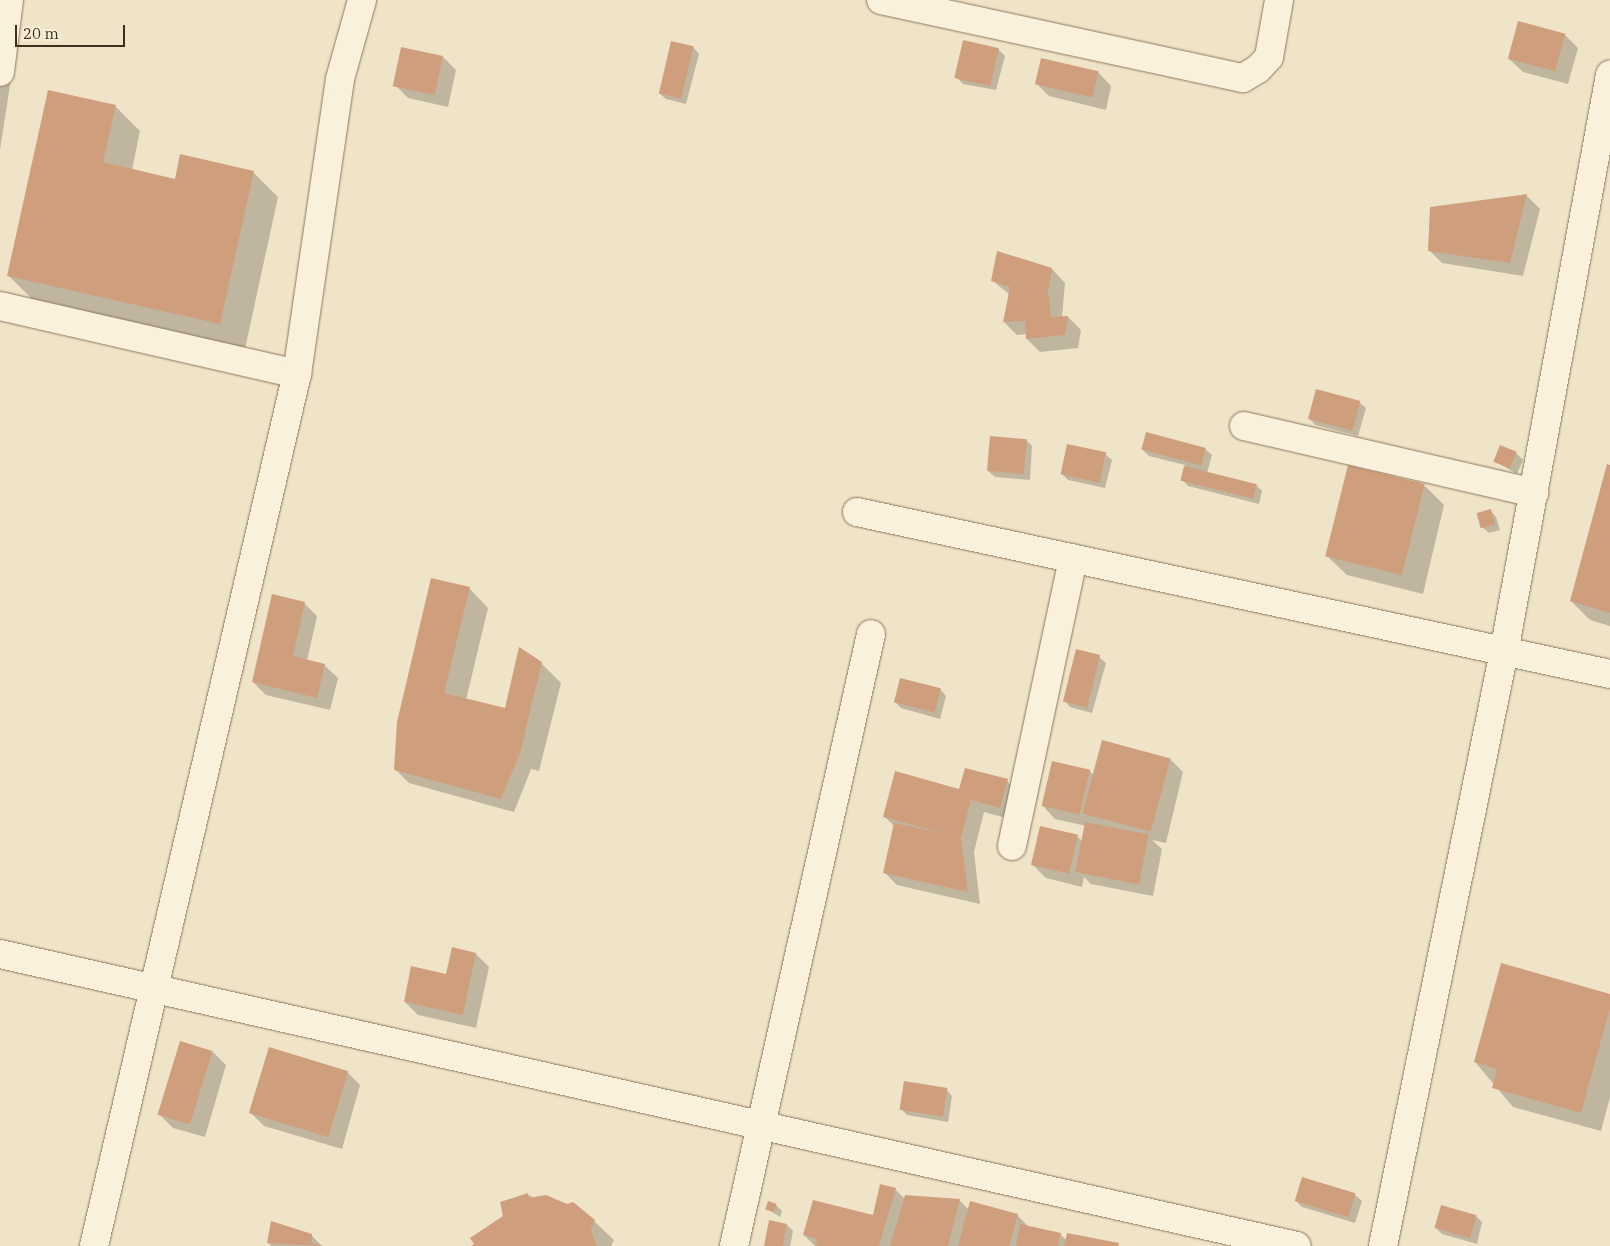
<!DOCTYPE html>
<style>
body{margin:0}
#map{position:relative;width:1610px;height:1246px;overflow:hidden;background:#f0e4c8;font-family:"IBM Plex Serif",serif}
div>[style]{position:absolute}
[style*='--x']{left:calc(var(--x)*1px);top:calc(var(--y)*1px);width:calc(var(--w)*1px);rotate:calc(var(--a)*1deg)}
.shadow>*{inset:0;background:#0003}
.building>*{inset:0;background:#cf9f7d;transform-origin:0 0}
.roads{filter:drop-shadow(0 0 1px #8d765c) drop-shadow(0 0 1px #8d765c)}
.minor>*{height:28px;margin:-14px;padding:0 14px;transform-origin:14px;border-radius:14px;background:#faf1dc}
span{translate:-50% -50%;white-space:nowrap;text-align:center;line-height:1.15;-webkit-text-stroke:4.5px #f7eed8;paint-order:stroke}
.scale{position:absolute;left:15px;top:25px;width:110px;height:22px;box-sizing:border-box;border:2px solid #3d2e20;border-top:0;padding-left:6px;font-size:15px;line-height:18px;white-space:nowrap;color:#3d2e20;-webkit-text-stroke:4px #f7eed8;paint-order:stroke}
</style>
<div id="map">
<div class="shadow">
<div style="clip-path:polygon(0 15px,18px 33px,0 150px)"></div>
<div style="clip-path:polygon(1565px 35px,1578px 48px,1568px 84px,1523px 72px,1509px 59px)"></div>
<div style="clip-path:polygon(964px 42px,999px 50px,1005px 56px,996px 90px,963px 84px,956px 77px)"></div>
<div style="clip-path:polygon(693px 47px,699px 54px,686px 104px,666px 99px,659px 93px)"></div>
<div style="clip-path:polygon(443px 57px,456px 70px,448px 107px,408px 98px,395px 85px)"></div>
<div style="clip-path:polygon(1098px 72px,1111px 86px,1106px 110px,1049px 96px,1036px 83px)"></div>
<div style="clip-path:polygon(115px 106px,140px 131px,132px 170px,176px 180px,253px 172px,278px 197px,245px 349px,34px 301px,9px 276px)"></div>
<div style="clip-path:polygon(1527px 196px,1540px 209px,1523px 276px,1442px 263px,1429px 250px,1432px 208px)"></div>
<div style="clip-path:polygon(998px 252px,1052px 269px,1065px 283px,1062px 318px,1068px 317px,1081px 330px,1078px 348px,1040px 352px,1027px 339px,1027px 334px,1017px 335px,1004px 322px,1010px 295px,992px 280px)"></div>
<div style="clip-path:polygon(1359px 402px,1366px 408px,1358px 436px,1315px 425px,1309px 418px)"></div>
<div style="clip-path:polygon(1026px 440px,1032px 446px,1030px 480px,995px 477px,988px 471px)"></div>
<div style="clip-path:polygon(1205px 449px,1212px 455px,1207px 473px,1256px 485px,1262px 491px,1259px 504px,1188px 486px,1182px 479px,1185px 465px,1149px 456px,1143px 450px)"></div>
<div style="clip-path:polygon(1516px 453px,1523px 460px,1517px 474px,1495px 461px)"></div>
<div style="clip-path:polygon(1105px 454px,1112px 460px,1105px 488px,1068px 480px,1062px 474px)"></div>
<div style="clip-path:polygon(1610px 466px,1610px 626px,1590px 620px,1571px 601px)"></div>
<div style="clip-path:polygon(1425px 486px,1444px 505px,1423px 594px,1347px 575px,1327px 556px)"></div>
<div style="clip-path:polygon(1490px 510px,1496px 517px,1500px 530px,1489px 533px,1482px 527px)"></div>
<div style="clip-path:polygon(469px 588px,488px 608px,466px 700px,506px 710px,541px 663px,561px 683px,539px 771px,531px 769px,514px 812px,409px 783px,396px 770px)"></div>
<div style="clip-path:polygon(304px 603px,317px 616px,307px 661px,324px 665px,338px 678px,330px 710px,266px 695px,253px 682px)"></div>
<div style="clip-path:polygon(1099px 657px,1106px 663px,1092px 713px,1070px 707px,1064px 700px)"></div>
<div style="clip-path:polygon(940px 689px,946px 696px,940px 719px,901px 708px,895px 702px)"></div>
<div style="clip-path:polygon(1170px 759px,1183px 772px,1166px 843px,1152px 840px,1162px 849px,1153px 896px,1091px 884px,1084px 877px,1082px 887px,1046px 878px,1033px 865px,1077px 836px,1083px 842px,1086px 826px,1055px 819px,1042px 805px,1053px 762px,1090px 771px,1094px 776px)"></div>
<div style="clip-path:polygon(1007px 781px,1020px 794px,1013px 820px,984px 812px,974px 852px,980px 904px,897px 885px,884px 872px,894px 826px,885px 817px,960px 790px)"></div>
<div style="clip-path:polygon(476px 954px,489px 967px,476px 1028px,418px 1015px,405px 1002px)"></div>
<div style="clip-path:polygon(1610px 995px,1610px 1097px,1601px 1131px,1513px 1107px,1475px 1062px)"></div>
<div style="clip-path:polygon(181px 1042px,213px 1052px,226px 1065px,205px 1137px,173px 1128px,160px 1115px)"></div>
<div style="clip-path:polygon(347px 1072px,360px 1085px,342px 1149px,264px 1126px,251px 1113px)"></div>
<div style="clip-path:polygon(946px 1089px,952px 1096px,948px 1122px,907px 1115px,901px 1109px)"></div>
<div style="clip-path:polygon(881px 1186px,896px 1190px,905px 1199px,959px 1200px,969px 1210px,1017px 1215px,1029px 1227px,1060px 1234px,1067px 1241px,1068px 1234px,1121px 1246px,815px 1246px,804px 1235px,874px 1217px)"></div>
<div style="clip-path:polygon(528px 1195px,594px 1221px,614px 1240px,611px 1246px,474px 1246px)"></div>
<div style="clip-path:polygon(1355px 1195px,1362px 1201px,1355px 1223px,1302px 1207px,1296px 1201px)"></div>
<div style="clip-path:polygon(776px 1205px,782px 1211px,780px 1217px,766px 1208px)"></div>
<div style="clip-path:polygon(1476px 1216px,1482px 1222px,1477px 1244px,1442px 1234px,1436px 1228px)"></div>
<div style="clip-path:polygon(787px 1225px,793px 1231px,790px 1246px,765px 1246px)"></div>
<div style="clip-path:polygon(311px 1235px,322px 1246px,271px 1246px,268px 1243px)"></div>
</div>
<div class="building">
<div style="left:1518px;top:21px;width:49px;height:39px;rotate:15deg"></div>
<div style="left:963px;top:40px;width:37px;height:39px;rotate:13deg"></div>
<div style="left:671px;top:41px;width:23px;height:54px;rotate:13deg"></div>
<div style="left:401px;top:47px;width:43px;height:40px;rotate:12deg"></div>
<div style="left:1041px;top:58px;width:59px;height:27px;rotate:13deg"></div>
<div style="clip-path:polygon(48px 90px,116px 105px,103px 162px,175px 179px,180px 154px,254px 171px,220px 324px,7px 276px)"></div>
<div style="clip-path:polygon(1527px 194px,1510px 263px,1428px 251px,1430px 207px)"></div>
<div style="clip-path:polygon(997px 251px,1052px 268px,1048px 292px,1051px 317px,1068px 316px,1065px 335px,1026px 339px,1025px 321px,1003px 322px,1010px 287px,991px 281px)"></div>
<div style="left:1316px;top:389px;width:46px;height:31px;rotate:15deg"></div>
<div style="left:1146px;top:432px;width:62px;height:18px;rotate:15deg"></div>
<div style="left:990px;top:436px;width:37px;height:35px;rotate:5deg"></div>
<div style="left:1067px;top:444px;width:40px;height:31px;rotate:12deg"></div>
<div style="left:1500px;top:445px;width:18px;height:18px;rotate:22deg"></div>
<div style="clip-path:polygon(1607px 464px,1610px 465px,1610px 613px,1570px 601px)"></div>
<div style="left:1348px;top:465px;width:79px;height:94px;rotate:14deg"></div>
<div style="left:1184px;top:466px;width:75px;height:15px;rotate:14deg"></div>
<div style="left:1491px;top:509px;width:16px;height:15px;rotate:75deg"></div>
<div style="clip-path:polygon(431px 578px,470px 587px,444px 693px,505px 708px,519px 647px,542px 662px,520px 753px,501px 799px,394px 770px,397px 722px)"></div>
<div style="clip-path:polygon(272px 594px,305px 602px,293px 656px,325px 664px,317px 698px,252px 682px)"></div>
<div style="left:1076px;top:649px;width:25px;height:54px;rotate:14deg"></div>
<div style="left:900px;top:678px;width:42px;height:25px;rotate:14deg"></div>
<div style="left:1102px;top:740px;width:71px;height:76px;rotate:15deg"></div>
<div style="left:1052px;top:761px;width:39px;height:46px;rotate:13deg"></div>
<div style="clip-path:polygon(965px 768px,1008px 779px,1000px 808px,971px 800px,961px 838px,968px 892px,883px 873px,894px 823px,947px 834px,883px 817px,895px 771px,959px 789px)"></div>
<div style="left:1085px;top:822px;width:65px;height:51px;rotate:11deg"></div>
<div style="left:1040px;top:826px;width:39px;height:40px;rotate:13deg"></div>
<div style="clip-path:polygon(452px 947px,476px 953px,463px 1015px,404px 1002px,411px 966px,446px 974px)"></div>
<div style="clip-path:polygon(1501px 963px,1610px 994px,1610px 1008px,1581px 1113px,1492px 1088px,1497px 1069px,1474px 1062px)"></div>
<div style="left:180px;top:1041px;width:34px;height:77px;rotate:17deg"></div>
<div style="left:269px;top:1047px;width:83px;height:69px;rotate:17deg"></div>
<div style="left:904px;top:1081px;width:44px;height:29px;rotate:9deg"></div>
<div style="left:1302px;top:1177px;width:56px;height:25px;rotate:17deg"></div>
<div style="clip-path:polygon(880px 1184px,896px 1188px,879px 1246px,816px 1246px,817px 1239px,803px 1235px,813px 1200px,873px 1215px)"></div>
<div style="clip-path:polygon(528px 1193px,529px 1198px,546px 1195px,567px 1204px,573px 1202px,595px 1220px,591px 1230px,597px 1246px,471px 1246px,474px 1244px,470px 1238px,503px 1216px,500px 1202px)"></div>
<div style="clip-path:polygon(905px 1195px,960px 1199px,948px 1246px,890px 1246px)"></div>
<div style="left:768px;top:1201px;width:9px;height:9px;rotate:18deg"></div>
<div style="clip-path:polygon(970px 1201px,1018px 1214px,1009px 1246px,958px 1246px)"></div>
<div style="left:1441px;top:1205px;width:37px;height:24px;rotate:16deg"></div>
<div style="clip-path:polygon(769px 1220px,787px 1224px,783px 1246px,764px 1246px)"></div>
<div style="clip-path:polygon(271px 1221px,312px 1234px,312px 1243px,323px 1246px,267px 1243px)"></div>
<div style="clip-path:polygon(1020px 1224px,1061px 1233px,1058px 1246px,1016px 1246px)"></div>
<div style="clip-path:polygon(1067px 1233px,1119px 1243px,1118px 1246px,1064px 1246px)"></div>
</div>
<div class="roads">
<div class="minor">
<div style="--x:881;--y:0;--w:370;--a:12.2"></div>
<div style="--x:1243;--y:78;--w:17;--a:-31"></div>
<div style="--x:1258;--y:69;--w:16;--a:-47"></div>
<div style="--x:1269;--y:57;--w:58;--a:-80"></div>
<div style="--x:0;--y:72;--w:73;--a:-82.9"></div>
<div style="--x:0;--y:306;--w:305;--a:12.9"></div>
<div style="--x:1244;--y:426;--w:298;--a:13"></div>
<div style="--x:857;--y:512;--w:770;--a:12.14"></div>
<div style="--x:1012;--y:846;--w:294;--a:-78"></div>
<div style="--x:0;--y:954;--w:1329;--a:12.69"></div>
<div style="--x:94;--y:1246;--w:895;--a:-76.9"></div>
<div style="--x:297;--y:374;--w:298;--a:-81.7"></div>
<div style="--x:340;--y:79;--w:82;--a:-74.4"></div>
<div style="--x:734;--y:1246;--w:627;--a:-77.38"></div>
<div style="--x:1383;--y:1246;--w:606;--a:-78.49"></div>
<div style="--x:1504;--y:652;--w:587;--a:-79.59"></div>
</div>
</div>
<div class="scale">20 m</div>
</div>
